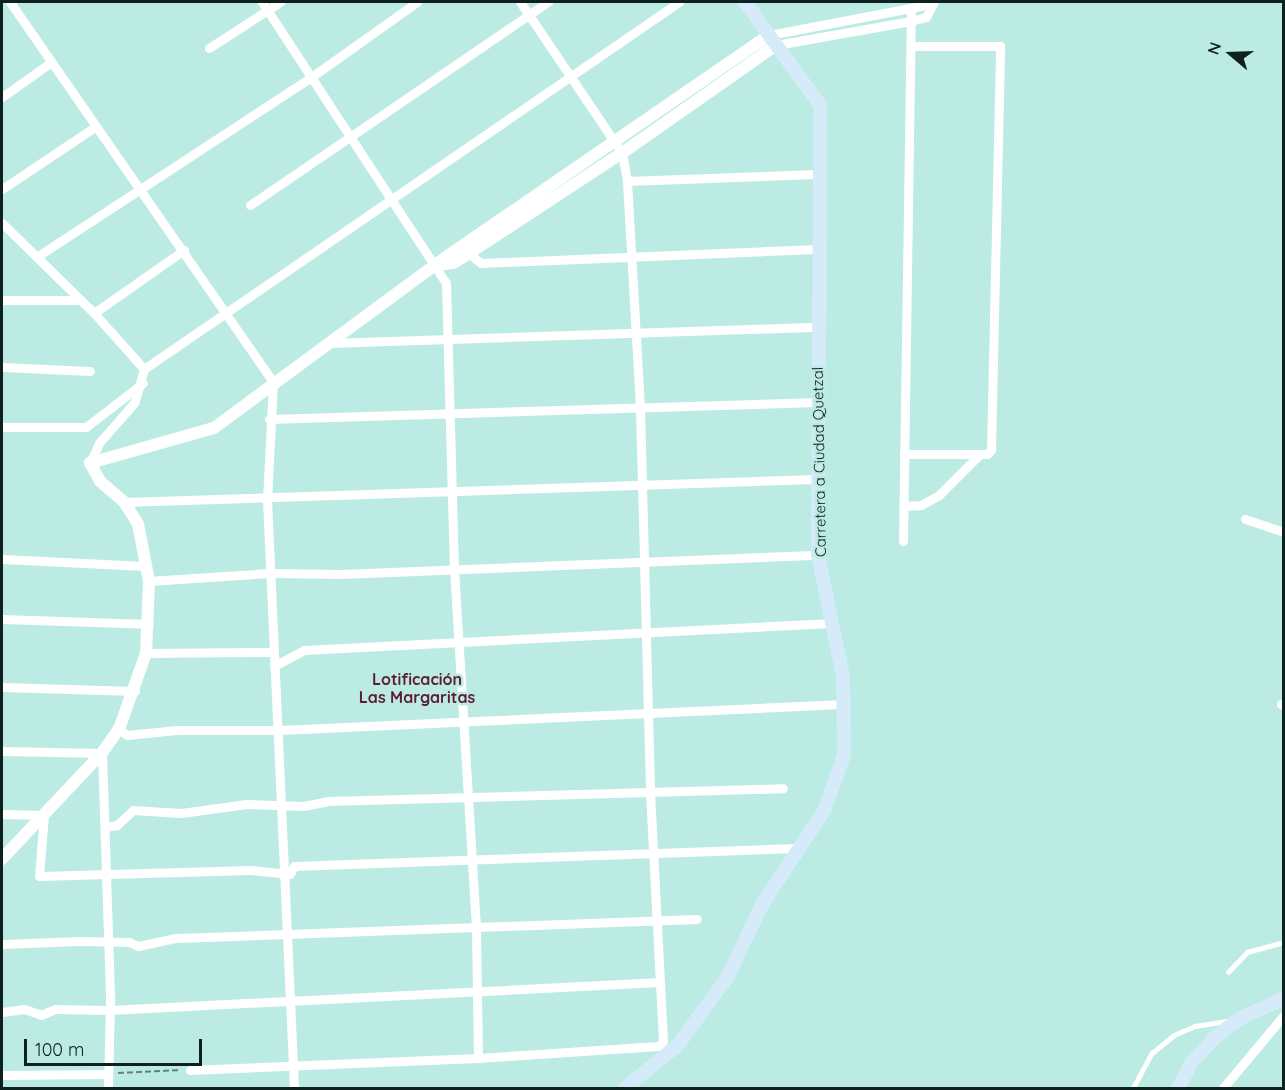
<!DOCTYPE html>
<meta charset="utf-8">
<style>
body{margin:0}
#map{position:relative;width:1285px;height:1090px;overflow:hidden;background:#bbebe2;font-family:Quicksand,sans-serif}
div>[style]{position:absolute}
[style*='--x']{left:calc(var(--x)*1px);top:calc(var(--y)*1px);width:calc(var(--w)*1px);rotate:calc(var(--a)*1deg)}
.path>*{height:2px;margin-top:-1px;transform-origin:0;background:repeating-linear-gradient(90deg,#62837d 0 6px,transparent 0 9px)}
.service>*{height:4.5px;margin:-2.25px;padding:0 2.25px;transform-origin:2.25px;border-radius:2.25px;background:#fff}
.minor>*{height:9px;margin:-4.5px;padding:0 4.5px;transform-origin:4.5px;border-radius:4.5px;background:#fff}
.tertiary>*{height:12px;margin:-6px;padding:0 6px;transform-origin:6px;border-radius:6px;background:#fff}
.secondary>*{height:14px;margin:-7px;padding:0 7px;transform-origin:7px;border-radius:7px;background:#d5ebfa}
span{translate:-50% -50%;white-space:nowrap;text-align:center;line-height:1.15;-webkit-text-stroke:5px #bbebe2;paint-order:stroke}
.street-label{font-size:15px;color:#0f211e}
.neighbourhood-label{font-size:16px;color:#5e1b32;font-weight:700}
.frame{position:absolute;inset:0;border:3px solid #0f211e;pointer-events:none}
.north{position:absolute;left:1201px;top:24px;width:60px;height:60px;-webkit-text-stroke:4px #bbebe2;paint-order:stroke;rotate:289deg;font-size:16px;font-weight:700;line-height:24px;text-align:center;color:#0f211e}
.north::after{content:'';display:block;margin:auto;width:21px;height:27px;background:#0f211e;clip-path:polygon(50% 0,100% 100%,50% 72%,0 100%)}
.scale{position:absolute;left:24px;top:1039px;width:178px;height:27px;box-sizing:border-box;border:3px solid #0f211e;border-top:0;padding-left:8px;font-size:18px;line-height:21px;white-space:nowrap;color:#0f211e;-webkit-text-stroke:4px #bbebe2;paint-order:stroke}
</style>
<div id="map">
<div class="path">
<div style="--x:118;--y:1073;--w:63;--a:-2.7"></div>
</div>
<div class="service">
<div style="--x:1228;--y:972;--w:28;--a:-46"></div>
<div style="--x:1247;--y:952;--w:38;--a:-15"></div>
<div style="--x:1133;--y:1088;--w:40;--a:-62"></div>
<div style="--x:1152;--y:1053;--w:28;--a:-39"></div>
<div style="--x:1174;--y:1035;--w:23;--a:-23"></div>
<div style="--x:1195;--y:1026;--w:37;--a:-9"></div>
</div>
<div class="minor">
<div style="--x:10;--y:2;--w:462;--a:55.3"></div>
<div style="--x:273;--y:382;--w:118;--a:92.9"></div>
<div style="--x:267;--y:500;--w:589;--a:87.37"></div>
<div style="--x:262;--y:2;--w:336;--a:56.8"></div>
<div style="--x:446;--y:283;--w:285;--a:88.4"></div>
<div style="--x:454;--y:568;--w:362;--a:86.5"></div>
<div style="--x:476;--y:929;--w:129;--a:89.1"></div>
<div style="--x:769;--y:35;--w:155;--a:-10.8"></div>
<div style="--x:921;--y:6;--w:5;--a:-53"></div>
<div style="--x:776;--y:45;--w:137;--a:-10.1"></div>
<div style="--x:911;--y:21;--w:16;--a:-15"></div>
<div style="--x:926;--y:17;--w:17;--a:-62"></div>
<div style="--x:209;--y:48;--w:85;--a:-32.9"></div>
<div style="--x:2;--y:97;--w:59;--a:-35.3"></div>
<div style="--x:627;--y:181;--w:190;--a:-2.1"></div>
<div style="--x:2;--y:189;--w:113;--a:-33.8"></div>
<div style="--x:250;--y:205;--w:361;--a:-34.3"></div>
<div style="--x:2;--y:223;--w:129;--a:44.4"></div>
<div style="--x:94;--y:313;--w:75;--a:48.2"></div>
<div style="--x:144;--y:369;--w:35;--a:106"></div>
<div style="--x:134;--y:403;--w:53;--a:131.2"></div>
<div style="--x:99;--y:443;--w:22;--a:114"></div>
<div style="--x:466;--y:251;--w:19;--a:39"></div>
<div style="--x:481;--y:263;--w:337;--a:-2.4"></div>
<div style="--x:38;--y:256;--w:325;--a:-33.2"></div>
<div style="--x:310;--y:78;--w:131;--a:-35.4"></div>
<div style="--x:2;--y:300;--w:78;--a:0"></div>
<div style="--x:94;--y:313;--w:110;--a:-35"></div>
<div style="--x:329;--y:343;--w:489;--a:-1.9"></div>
<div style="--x:2;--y:367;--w:88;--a:2.6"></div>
<div style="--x:144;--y:369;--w:649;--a:-34.45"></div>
<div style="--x:269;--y:419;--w:548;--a:-1.78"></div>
<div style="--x:2;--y:427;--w:84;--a:0"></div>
<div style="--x:86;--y:427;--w:72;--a:-37.7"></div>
<div style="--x:904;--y:454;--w:83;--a:0"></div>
<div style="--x:987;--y:454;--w:6;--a:-45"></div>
<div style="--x:991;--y:450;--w:404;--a:-88.7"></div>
<div style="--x:1000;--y:46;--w:89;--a:180"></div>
<div style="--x:124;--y:502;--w:692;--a:-1.9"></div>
<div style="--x:903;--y:506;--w:18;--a:-3"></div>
<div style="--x:921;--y:505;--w:21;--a:-29"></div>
<div style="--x:939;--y:495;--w:58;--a:-45"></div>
<div style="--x:1245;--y:519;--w:41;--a:18.4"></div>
<div style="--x:903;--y:541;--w:533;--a:-89.14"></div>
<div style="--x:2;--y:559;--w:143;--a:2.8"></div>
<div style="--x:149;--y:581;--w:121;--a:-3.8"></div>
<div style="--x:270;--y:573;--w:71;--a:0.8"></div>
<div style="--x:341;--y:574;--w:477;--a:-2.3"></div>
<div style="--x:2;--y:619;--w:147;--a:1.9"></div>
<div style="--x:146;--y:653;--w:126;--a:-0.5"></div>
<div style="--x:274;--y:666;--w:34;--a:-28"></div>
<div style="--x:304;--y:650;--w:529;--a:-2.93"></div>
<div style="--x:2;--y:687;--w:133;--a:1.7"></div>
<div style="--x:1281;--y:704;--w:3;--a:18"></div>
<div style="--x:119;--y:729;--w:10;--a:37"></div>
<div style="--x:127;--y:735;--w:50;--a:-5.7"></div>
<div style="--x:177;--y:730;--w:103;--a:0"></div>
<div style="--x:280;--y:730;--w:564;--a:-2.64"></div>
<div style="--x:2;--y:751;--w:100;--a:1.1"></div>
<div style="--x:102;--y:753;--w:247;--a:88.1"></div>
<div style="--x:110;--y:1000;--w:88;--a:91.3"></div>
<div style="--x:2;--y:814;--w:42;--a:1.4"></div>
<div style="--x:44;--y:815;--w:61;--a:94.7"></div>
<div style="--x:39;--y:876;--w:212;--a:-1.6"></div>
<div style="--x:251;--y:870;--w:39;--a:6"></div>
<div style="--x:290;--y:874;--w:9;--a:-63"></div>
<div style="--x:294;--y:866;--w:503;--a:-2.05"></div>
<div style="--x:105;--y:827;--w:12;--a:-9"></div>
<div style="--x:117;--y:825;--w:22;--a:-43"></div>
<div style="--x:133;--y:810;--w:48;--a:3.6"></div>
<div style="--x:181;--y:813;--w:66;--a:-7.9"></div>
<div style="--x:246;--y:804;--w:57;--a:2"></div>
<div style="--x:303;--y:806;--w:25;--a:-11"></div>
<div style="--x:328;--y:801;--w:455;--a:-1.6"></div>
<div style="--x:2;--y:944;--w:77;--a:-2.2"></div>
<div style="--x:79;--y:941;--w:50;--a:1.1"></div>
<div style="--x:129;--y:942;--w:10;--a:24"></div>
<div style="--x:138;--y:946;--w:40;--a:-12"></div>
<div style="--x:177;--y:938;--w:520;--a:-2.09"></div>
<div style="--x:2;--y:1012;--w:22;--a:-8"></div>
<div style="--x:24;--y:1009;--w:18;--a:19"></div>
<div style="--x:41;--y:1015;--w:15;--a:-23"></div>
<div style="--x:55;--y:1009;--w:54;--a:1.1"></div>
<div style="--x:109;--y:1010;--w:551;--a:-2.91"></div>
<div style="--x:190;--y:1070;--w:288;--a:-2.4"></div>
<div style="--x:478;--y:1058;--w:181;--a:-3.8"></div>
<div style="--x:659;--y:1046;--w:6;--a:-51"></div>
<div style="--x:663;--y:1041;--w:252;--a:-93"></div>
<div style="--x:650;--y:789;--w:382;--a:-91.5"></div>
<div style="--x:640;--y:407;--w:226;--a:-93.3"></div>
<div style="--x:627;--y:181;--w:28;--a:-100"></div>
<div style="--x:622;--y:153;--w:182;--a:-124"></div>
<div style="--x:2;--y:1075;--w:106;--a:-0.5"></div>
<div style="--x:1223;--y:1088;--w:95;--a:-50.1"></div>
</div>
<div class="tertiary">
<div style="--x:438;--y:265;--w:15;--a:-8"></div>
<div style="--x:453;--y:263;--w:17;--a:-31"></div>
<div style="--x:468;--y:254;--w:184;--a:-33.3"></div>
<div style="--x:622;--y:153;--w:188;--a:-35"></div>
<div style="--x:2;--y:859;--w:146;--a:-46.7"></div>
<div style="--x:102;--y:753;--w:29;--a:-55"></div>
<div style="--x:119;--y:729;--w:81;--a:-70.4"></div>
<div style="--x:146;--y:653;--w:72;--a:-87.6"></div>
<div style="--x:149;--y:581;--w:58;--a:-100.9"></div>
<div style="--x:138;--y:524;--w:26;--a:-122"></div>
<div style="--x:124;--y:502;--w:32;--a:-139"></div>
<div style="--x:100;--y:481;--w:21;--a:-119"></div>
<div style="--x:90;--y:463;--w:129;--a:-15.8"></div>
<div style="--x:214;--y:428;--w:292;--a:-36.4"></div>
<div style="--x:449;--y:255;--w:388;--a:-34.5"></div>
</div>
<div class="secondary">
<div style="--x:625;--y:1088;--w:67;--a:-38.9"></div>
<div style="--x:677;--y:1046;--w:84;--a:-53.7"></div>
<div style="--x:727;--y:978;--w:83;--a:-64.4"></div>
<div style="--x:763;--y:903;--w:110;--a:-56.5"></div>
<div style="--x:824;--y:811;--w:59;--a:-70.3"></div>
<div style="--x:844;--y:755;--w:79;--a:-90.7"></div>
<div style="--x:843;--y:676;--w:124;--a:-101.7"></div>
<div style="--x:818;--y:555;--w:450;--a:-89.7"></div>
<div style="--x:820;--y:105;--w:127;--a:-126.1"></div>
<div style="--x:1178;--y:1088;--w:30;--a:-62"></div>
<div style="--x:1192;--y:1062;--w:33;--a:-47"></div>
<div style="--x:1214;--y:1038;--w:31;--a:-37"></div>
<div style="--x:1239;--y:1019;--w:50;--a:-25"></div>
</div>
<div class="street-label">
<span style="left:819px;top:462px;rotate:-91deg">Carretera a Ciudad Quetzal</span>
</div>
<div class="neighbourhood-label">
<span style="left:417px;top:688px">Lotificación<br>Las Margaritas</span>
</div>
<div class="frame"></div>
<div class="north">N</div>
<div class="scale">100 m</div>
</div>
